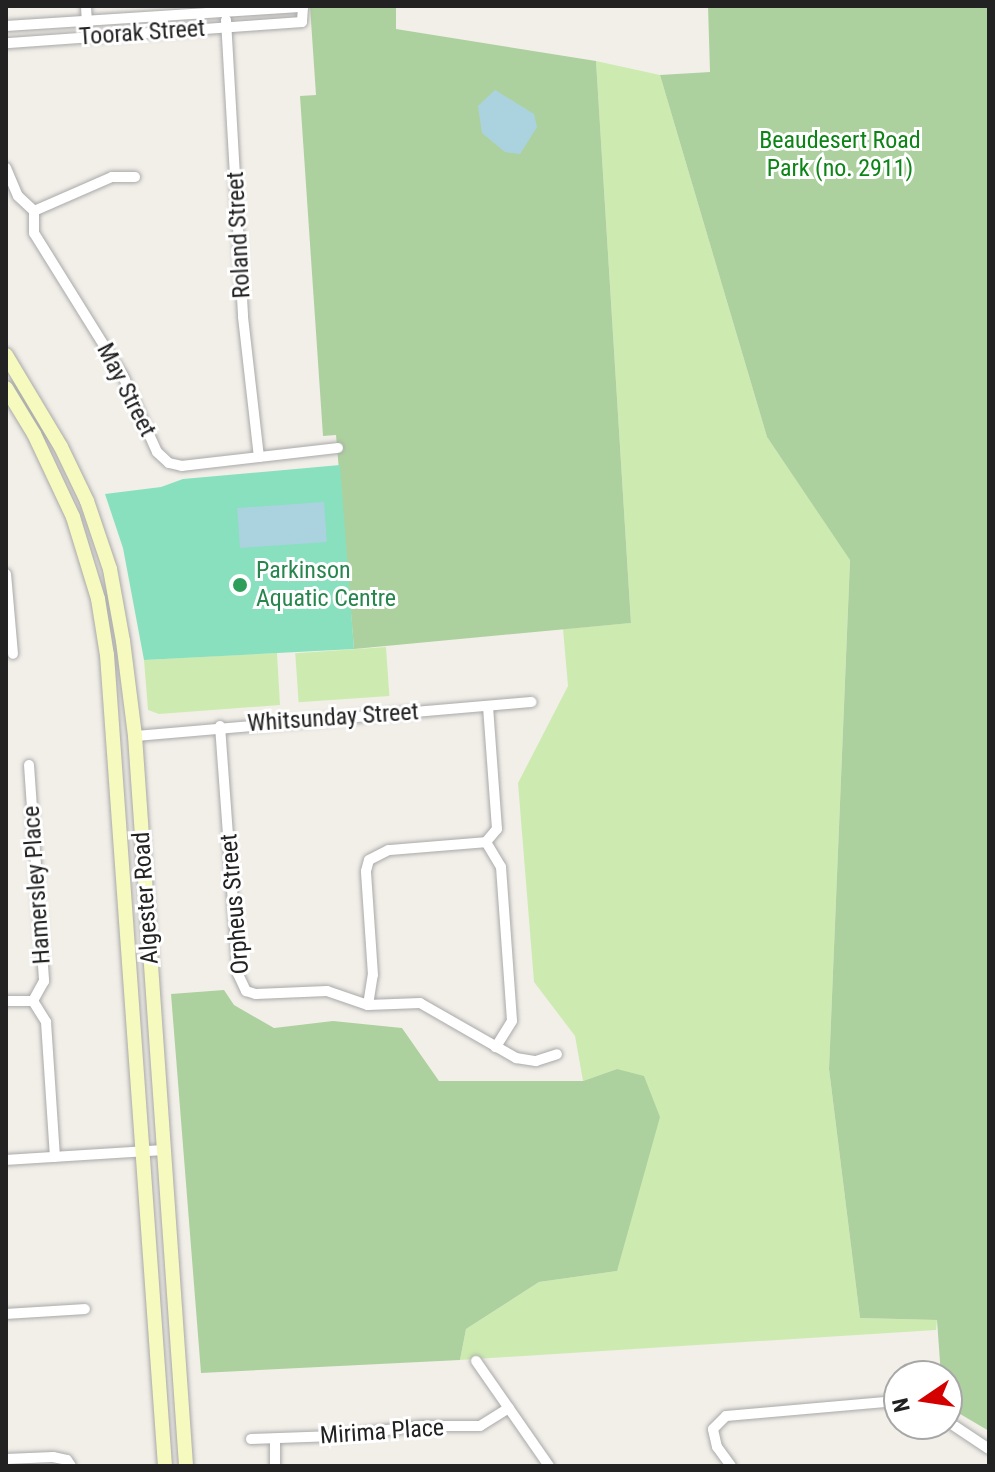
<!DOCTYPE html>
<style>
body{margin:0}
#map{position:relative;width:995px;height:1472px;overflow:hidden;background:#f2efe9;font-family:"Roboto Condensed",sans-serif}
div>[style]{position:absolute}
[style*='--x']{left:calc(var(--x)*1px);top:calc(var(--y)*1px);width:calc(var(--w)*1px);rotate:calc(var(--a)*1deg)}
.grass>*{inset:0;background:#cdebb0;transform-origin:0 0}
.forest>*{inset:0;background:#add19e}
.pitch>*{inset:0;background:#88e0be}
.water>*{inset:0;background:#aad3df;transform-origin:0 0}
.roads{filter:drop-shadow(0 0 2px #a9a9a9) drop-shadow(0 0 2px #a9a9a9)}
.minor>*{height:10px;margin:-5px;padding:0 5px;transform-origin:5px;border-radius:5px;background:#fff}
.secondary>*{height:14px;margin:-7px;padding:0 7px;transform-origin:7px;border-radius:7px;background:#f7fabf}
.dots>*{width:22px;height:22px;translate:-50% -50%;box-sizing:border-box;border:4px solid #fff;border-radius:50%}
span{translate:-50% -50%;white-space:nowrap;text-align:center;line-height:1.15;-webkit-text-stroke:6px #fff;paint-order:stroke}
.street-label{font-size:24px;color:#222}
.park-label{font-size:24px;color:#0c8416}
.leisure-label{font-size:24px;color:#27864d}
.left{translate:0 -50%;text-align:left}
.frame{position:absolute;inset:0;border:8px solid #222;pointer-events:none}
.north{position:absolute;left:883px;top:1360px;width:80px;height:80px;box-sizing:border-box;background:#fff;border:2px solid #a7a7a7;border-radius:50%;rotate:257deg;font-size:22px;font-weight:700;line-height:32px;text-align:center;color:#222}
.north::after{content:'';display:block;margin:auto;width:28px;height:36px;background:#d40000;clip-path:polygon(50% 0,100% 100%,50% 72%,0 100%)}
</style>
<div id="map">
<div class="grass">
<div style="clip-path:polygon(596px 61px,660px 75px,767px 437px,850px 559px,829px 1069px,860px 1318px,937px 1320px,936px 1330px,460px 1360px,466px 1329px,539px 1282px,617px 1271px,617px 1069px,583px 1081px,575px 1036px,534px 982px,518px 783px,568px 686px,563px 629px,631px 623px)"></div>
<div style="left:386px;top:647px;width:49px;height:91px;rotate:86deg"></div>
<div style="clip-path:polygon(277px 653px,280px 705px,159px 714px,148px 710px,144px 660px)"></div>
</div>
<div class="forest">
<div style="clip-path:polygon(310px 6px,396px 6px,396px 29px,596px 61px,631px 623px,354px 649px,336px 435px,323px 436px,300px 96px,316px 95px)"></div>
<div style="clip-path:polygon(708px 6px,989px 6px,989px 1431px,955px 1411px,947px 1401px,947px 1376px,941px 1376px,937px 1320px,860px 1318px,829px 1069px,850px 560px,767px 437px,660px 75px,710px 72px)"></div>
<div style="clip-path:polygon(224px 990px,234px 1005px,274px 1028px,333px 1021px,402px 1028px,439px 1081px,583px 1081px,617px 1069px,644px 1076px,660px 1117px,617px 1271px,539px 1282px,466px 1329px,460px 1360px,201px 1373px,171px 994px)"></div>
</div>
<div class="pitch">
<div style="clip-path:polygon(340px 465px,354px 649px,144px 660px,123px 548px,105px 494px,161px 487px,183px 479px)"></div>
</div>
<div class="water">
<div style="clip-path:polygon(495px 90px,534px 114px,537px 127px,520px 154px,505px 152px,482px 133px,478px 106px)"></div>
<div style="left:324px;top:502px;width:40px;height:87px;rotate:86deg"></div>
</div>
<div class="roads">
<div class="minor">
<div style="--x:86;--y:6;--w:20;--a:87"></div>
<div style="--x:226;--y:20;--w:297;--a:86.7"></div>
<div style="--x:243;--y:317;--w:141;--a:83.5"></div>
<div style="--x:6;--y:26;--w:298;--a:-3.7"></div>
<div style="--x:303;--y:7;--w:15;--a:94"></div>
<div style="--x:302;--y:22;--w:297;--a:175.9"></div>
<div style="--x:6;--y:168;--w:30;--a:67"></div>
<div style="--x:18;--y:196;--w:22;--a:43"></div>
<div style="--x:34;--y:211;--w:22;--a:90"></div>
<div style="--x:34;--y:233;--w:168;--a:58.1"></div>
<div style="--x:123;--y:376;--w:83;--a:65.9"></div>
<div style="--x:157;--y:452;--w:16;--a:43"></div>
<div style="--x:169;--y:463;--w:13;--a:13"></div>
<div style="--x:182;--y:466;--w:157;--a:-6.6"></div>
<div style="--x:34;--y:211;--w:85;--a:-23.6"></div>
<div style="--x:112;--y:177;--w:23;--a:0"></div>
<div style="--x:6;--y:574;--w:80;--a:85"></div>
<div style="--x:220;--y:726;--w:249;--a:85.8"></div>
<div style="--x:238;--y:974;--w:19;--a:65"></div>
<div style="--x:246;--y:991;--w:10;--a:17"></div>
<div style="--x:256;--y:994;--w:71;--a:-2.4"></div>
<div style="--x:327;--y:991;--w:43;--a:18.9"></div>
<div style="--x:368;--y:1005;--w:52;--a:-2.2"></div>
<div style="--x:420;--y:1003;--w:111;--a:29.8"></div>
<div style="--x:516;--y:1058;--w:20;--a:9"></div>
<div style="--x:536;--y:1061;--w:22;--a:-18"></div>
<div style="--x:135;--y:736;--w:398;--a:-4.9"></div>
<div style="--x:29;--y:765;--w:217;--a:86"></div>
<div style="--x:44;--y:981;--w:23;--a:119"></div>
<div style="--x:486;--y:842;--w:29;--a:59"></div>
<div style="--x:501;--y:867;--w:154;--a:85.9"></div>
<div style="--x:512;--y:1021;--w:31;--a:122"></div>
<div style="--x:486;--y:842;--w:17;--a:-50"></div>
<div style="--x:497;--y:829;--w:123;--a:-94.2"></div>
<div style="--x:6;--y:1001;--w:27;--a:0"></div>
<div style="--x:33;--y:1001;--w:25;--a:58"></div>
<div style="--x:46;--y:1022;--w:135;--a:86.2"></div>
<div style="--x:368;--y:1005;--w:30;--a:-81"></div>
<div style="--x:373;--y:975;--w:104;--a:-93.9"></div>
<div style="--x:366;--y:871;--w:11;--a:-75"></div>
<div style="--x:369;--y:860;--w:22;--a:-27"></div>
<div style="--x:389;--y:850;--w:97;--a:-4.7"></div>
<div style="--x:6;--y:1160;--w:157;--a:-3.6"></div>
<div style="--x:6;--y:1314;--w:79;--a:-3.6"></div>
<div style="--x:476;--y:1361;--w:128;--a:55.2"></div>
<div style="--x:947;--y:1421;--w:50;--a:33.7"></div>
<div style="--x:251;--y:1439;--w:84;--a:-2"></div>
<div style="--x:335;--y:1436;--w:87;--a:-6.6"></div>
<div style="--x:421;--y:1426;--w:59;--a:0"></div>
<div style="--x:480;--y:1426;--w:34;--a:-32"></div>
<div style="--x:275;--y:1439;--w:27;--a:90"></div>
<div style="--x:6;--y:1459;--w:47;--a:-2.4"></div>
<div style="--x:53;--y:1457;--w:14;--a:12"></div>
<div style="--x:67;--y:1460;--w:7;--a:56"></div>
<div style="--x:731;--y:1466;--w:24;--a:-126"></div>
<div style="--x:717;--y:1447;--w:18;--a:-103"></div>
<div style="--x:713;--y:1429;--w:18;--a:-45"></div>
<div style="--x:726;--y:1416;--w:174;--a:-5"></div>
</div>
<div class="secondary">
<div style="--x:6;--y:355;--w:107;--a:59.1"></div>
<div style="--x:61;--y:447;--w:60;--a:64.3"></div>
<div style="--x:87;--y:501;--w:72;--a:71.3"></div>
<div style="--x:110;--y:569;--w:73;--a:79.8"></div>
<div style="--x:123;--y:641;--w:96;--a:82.8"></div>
<div style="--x:135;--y:736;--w:732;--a:86"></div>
<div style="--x:6;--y:388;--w:54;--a:58.7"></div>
<div style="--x:34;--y:434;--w:92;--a:64.8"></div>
<div style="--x:73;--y:517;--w:86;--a:73"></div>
<div style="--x:98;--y:599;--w:57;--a:80.9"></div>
<div style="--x:107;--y:655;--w:813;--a:85.91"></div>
</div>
</div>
<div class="dots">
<div style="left:240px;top:585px;background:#2e9e5b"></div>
</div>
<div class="street-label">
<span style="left:142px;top:33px;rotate:-4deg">Toorak Street</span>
<span style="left:239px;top:235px;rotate:-93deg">Roland Street</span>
<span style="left:126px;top:390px;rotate:63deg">May Street</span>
<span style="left:333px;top:718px;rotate:-4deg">Whitsunday Street</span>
<span style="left:37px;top:885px;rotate:-94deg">Hamersley Place</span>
<span style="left:146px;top:898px;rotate:-94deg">Algester Road</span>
<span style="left:235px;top:904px;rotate:-95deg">Orpheus Street</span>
<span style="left:382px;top:1432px;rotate:-4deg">Mirima Place</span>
</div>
<div class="park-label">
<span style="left:840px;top:155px">Beaudesert Road<br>Park (no. 2911)</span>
</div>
<div class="leisure-label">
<span class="left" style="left:256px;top:585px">Parkinson<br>Aquatic Centre</span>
</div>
<div class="frame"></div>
<div class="north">N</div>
</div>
